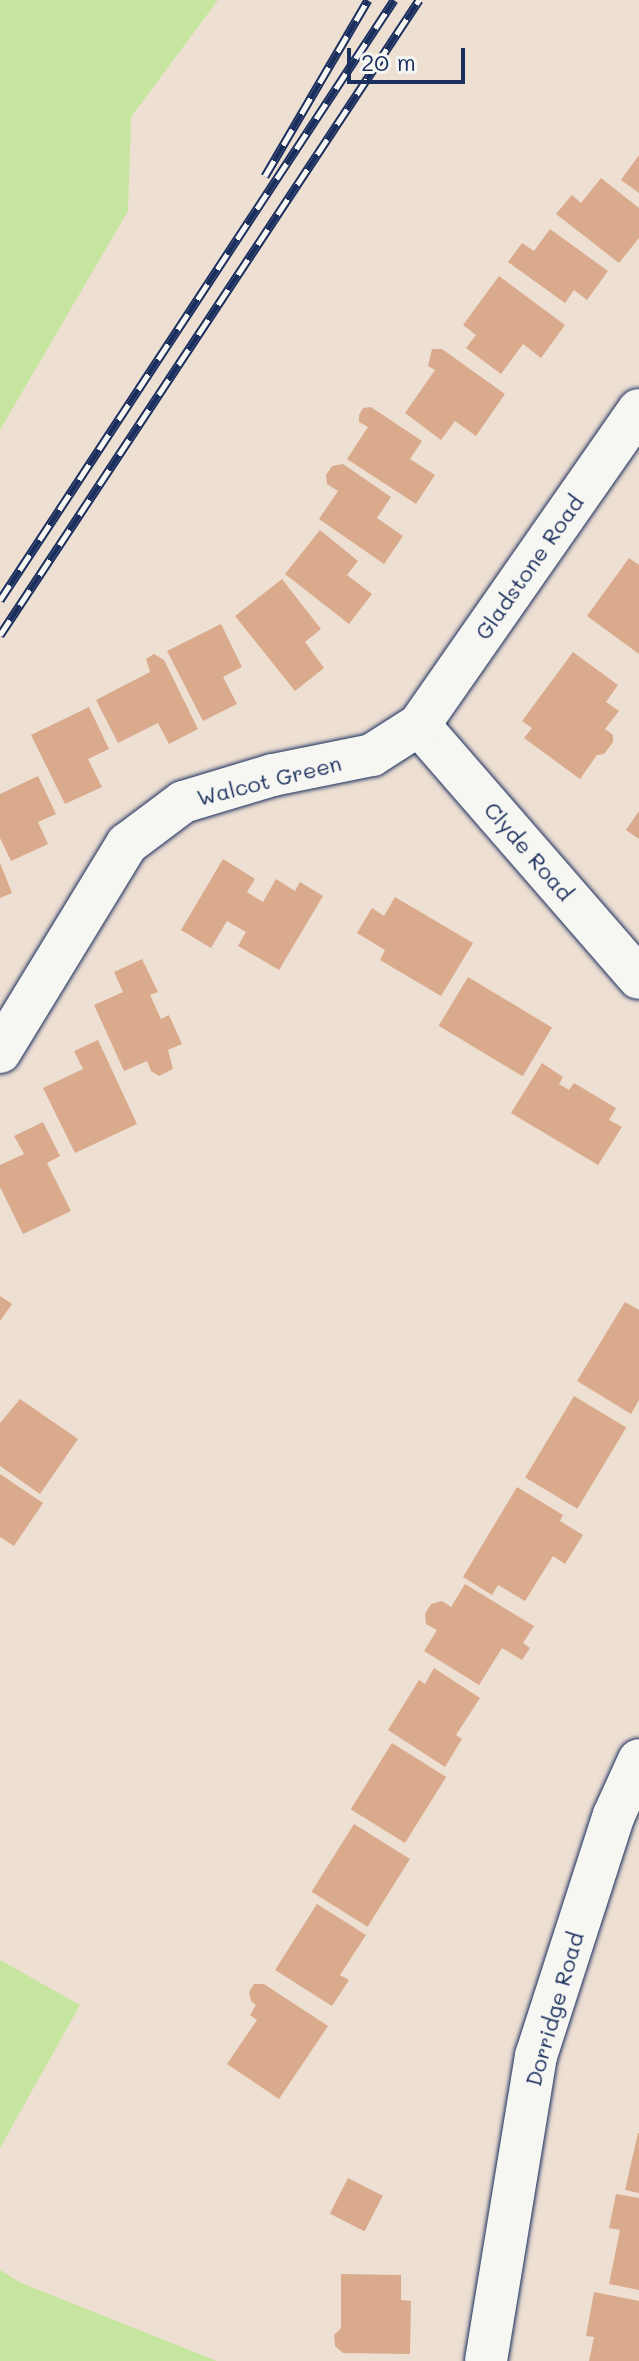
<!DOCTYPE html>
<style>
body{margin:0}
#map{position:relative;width:639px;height:2361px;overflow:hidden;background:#eedfd3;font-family:Mali,sans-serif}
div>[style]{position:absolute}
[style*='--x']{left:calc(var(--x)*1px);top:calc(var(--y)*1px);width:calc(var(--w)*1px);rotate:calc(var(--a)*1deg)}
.green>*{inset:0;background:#c6e69f}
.building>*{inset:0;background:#daaa8c;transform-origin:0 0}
.roads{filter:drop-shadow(0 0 2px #1b2f5e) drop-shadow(0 0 2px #1b2f5e)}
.minor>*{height:42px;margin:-21px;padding:0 21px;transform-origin:21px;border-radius:21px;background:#f6f6f2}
.rail>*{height:9px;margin-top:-4.5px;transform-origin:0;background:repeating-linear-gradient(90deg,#f6f6f2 0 18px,#1b2f5e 0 36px);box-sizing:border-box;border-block:2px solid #1b2f5e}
span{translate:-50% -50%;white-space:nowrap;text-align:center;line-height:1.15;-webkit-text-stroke:6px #f6f6f2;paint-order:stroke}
.street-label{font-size:22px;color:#1b2f5e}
.scale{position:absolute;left:347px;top:48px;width:118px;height:36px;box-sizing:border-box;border:4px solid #1b2f5e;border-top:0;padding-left:10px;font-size:24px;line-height:28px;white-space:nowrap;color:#1b2f5e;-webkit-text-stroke:6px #f6f6f2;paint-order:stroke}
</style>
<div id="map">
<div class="green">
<div style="clip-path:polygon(0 0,218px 0,131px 117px,128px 211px,0 430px)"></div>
<div style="clip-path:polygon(0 1960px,80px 2005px,0 2148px)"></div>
<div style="clip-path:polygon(0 2270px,21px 2283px,217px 2361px,0 2361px)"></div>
</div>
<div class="building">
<div style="clip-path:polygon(639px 155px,639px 193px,621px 180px)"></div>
<div style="clip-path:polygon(601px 178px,639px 208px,639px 238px,619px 263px,556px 214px,572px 195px,581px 203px)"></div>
<div style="clip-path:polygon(550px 229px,608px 271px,587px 300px,574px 290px,565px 303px,508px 262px,522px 243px,534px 251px)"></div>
<div style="clip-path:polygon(499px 276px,565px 325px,541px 358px,523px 344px,501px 374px,466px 348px,476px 335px,463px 325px)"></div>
<div style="clip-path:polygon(432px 349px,442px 349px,505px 394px,476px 436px,455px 421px,441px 440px,405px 413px,435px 370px,428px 366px)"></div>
<div style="clip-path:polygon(371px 407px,422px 441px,410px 459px,435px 475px,416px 504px,347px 459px,368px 427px,359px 422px,359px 415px,363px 408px)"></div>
<div style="clip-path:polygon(343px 464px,391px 497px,377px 518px,403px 536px,384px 564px,319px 519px,338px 491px,327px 484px,326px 475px,332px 466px)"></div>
<div style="clip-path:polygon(320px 530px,358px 561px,347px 575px,372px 594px,349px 624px,285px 574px)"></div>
<div style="clip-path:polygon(629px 558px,639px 565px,639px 654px,587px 616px)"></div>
<div style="clip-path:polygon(282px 579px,321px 629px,305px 642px,324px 668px,295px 691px,235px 616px)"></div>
<div style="clip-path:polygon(221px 624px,242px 667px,223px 677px,237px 704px,203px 721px,167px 651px)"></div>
<div style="clip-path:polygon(573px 652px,618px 685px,606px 702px,619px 711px,605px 729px,613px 735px,613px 742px,604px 754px,597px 755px,580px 779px,524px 738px,532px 728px,522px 721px)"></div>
<div style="clip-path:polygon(154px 654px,164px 660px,198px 729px,169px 744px,158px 723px,118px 743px,96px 700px,150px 672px,146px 659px)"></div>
<div style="clip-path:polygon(89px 707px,109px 749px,88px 759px,102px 787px,65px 804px,31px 735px)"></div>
<div style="clip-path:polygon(38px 776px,56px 814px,38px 822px,48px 844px,11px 861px,0 838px,0 794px)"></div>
<div style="clip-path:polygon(639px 811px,639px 839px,626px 830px)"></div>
<div style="clip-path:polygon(223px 859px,255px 879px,247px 892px,263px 902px,276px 879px,295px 891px,300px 882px,323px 896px,279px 970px,238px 946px,246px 932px,227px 921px,211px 948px,181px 930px)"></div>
<div style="clip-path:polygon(0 863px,12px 893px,0 898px)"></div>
<div style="clip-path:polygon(395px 897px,473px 943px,441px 996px,380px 960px,385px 950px,357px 933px,372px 908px,384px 916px)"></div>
<div style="clip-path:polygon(142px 959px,158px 992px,150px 995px,161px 1019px,169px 1015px,182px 1044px,168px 1050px,173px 1069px,159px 1076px,151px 1071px,147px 1061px,124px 1071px,94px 1005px,123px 992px,114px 972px)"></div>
<div style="left:468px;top:977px;width:98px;height:57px;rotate:31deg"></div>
<div style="clip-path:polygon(98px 1040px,137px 1124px,75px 1153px,43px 1088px,83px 1069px,74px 1051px)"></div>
<div style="clip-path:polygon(542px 1063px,563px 1077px,559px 1084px,569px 1090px,574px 1083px,616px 1108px,609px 1120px,622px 1127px,598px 1165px,511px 1113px)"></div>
<div style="clip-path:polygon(43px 1122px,60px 1156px,47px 1163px,71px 1211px,23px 1234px,0 1187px,0 1165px,24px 1154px,14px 1136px)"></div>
<div style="clip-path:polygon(0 1296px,12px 1304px,0 1321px)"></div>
<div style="clip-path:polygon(625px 1302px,639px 1310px,639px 1400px,631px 1414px,577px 1381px)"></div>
<div style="left:574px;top:1396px;width:61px;height:95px;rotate:31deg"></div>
<div style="clip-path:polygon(20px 1399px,78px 1439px,40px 1494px,0 1466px,0 1423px)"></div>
<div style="clip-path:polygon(0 1474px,43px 1503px,14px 1546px,0 1537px)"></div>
<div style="clip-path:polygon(517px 1487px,563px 1515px,560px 1521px,583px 1535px,565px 1564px,553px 1556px,525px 1601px,498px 1585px,492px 1595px,463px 1577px)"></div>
<div style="clip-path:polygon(465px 1584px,534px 1626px,523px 1643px,530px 1648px,522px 1660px,502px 1648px,479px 1685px,424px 1651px,437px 1630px,426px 1624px,425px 1614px,431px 1604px,442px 1601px,451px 1607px)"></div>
<div style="clip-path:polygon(434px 1668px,480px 1698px,456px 1735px,462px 1739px,445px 1767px,388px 1730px,419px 1680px,425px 1684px)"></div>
<div style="left:392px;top:1743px;width:64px;height:78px;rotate:32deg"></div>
<div style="left:354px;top:1824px;width:66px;height:80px;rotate:32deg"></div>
<div style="clip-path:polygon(317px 1904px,366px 1935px,340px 1975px,349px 1980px,332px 2006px,275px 1970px)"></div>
<div style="clip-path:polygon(254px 1984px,264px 1984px,328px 2026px,279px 2099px,227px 2064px,257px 2020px,250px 2015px,256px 2005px,251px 2001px,249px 1992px)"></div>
<div style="clip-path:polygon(638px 2133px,639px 2133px,639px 2193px,625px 2190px)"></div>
<div style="left:348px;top:2178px;width:39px;height:40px;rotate:27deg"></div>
<div style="clip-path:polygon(616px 2194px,639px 2198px,639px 2290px,609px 2284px,620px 2230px,609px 2228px)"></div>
<div style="clip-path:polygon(341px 2274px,401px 2275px,401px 2300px,411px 2301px,410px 2354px,343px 2353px,335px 2346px,334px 2335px,341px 2328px)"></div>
<div style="clip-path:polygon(594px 2292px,639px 2301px,639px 2361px,589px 2361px,594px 2337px,586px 2336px)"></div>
</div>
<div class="roads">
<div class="minor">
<div style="--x:419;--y:725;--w:335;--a:49"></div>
<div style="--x:0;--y:1052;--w:244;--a:-58.6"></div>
<div style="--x:127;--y:844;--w:70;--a:-36.9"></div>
<div style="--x:183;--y:802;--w:94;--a:-16.7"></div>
<div style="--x:273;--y:775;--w:101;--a:-11.4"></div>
<div style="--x:372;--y:755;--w:56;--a:-32.6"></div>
<div style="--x:419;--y:725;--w:384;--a:-55.1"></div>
<div style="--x:486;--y:2361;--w:309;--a:-80.7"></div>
<div style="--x:536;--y:2056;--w:253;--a:-72.1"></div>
<div style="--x:614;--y:1815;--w:60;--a:-65.6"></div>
</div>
</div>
<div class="rail">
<div style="--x:265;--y:176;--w:204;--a:-59.7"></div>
<div style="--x:0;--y:600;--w:718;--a:-56.71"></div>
<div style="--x:0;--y:635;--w:761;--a:-56.58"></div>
</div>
<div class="street-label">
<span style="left:529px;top:567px;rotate:-55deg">Gladstone Road</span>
<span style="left:269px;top:780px;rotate:-14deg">Walcot Green</span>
<span style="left:529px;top:851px;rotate:49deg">Clyde Road</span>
<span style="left:554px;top:2009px;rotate:-74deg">Dorridge Road</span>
</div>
<div class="scale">20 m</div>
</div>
